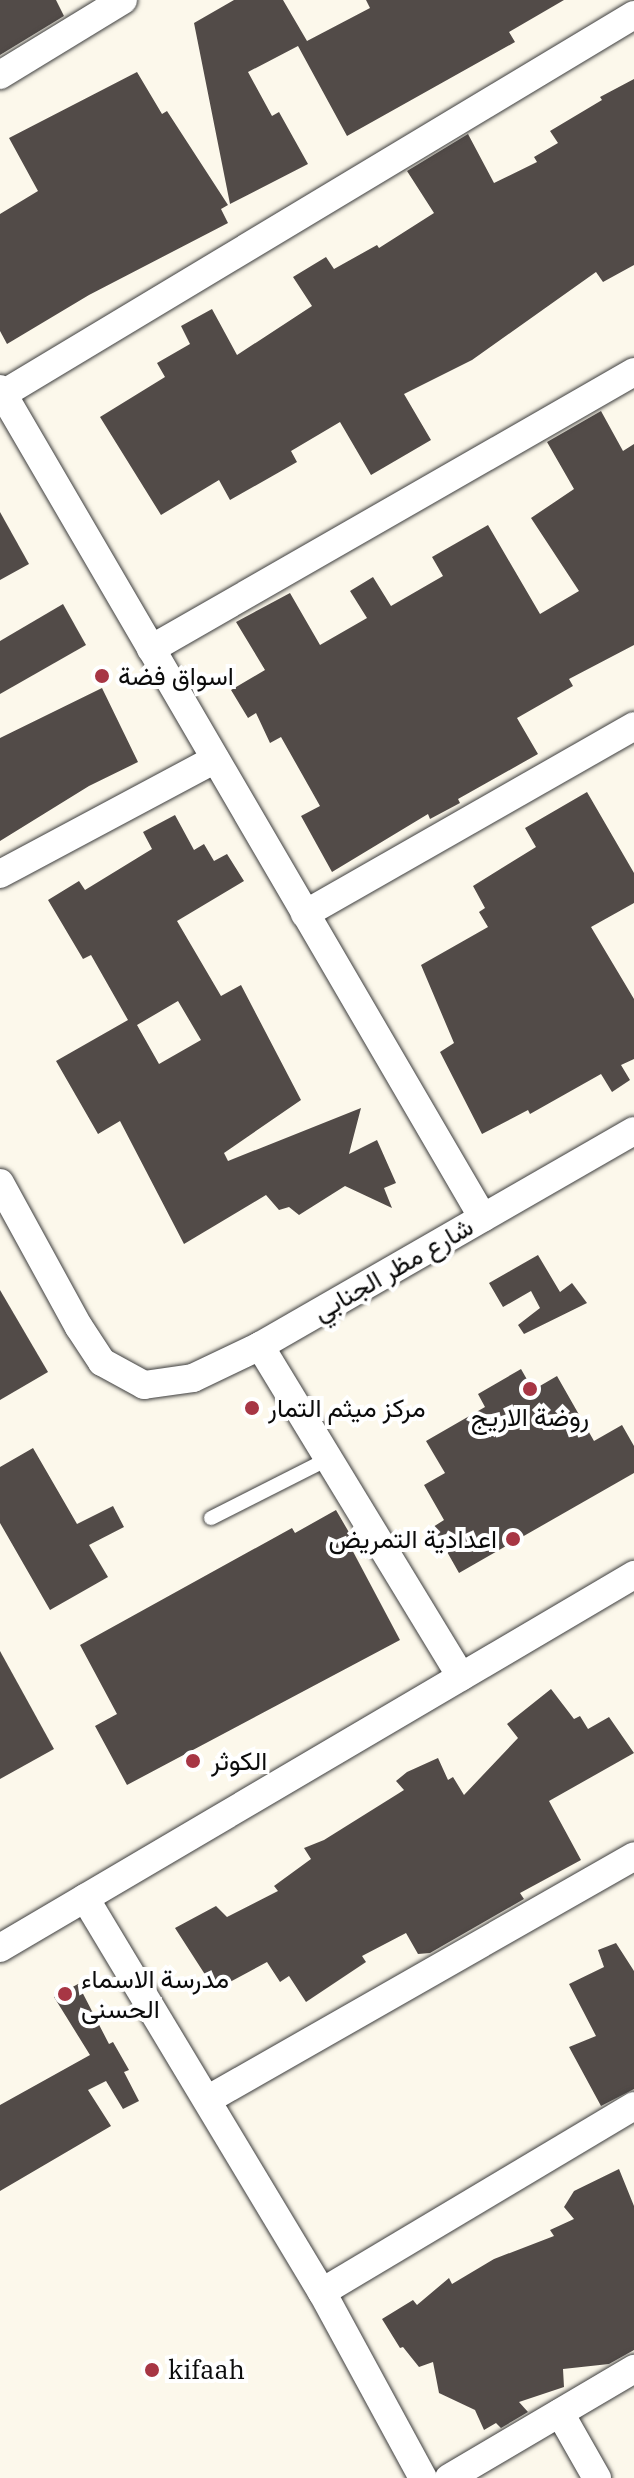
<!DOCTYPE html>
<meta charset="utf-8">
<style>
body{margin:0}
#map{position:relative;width:634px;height:2478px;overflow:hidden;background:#fcf8eb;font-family:"IBM Plex Serif",Vazirmatn,serif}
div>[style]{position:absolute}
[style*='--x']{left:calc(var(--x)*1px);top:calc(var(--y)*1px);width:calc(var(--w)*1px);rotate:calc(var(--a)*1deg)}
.building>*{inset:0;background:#524b48}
.roads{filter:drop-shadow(0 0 2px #3e3e3e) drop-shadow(0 0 2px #3e3e3e)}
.service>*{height:14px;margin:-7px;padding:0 7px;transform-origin:7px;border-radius:7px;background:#fff}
.minor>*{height:28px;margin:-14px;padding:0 14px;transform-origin:14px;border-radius:14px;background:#fff}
.dots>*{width:22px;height:22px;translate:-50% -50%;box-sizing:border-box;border:4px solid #fff;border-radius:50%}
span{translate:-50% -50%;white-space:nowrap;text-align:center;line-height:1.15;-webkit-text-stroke:8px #fff;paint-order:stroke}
.poi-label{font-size:26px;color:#0b0b0b}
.left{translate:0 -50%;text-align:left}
.right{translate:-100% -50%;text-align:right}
.street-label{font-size:26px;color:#0b0b0b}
</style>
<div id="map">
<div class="building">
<div style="clip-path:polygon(0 0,56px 0,64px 16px,0 55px)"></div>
<div style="clip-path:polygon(234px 0,283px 0,307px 41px,370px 8px,366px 0,564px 0,509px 32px,515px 42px,347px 136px,298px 46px,248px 72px,272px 116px,279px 112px,308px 164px,230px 204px,194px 23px)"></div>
<div style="clip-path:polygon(137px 72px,162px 114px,167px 111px,228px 205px,221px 209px,228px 223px,89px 295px,7px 344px,0 331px,0 214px,38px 191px,9px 138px)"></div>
<div style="clip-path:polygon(634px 79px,634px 265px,603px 282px,596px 272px,472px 360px,404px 394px,431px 440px,371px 475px,340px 422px,291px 451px,297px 462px,230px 500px,219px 480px,161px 515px,100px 417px,165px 377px,157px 363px,190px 344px,181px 326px,212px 309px,237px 355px,312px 306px,293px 277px,326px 257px,334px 269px,377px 245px,379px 248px,434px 213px,407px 171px,468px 134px,494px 183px,537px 162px,534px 157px,558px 143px,550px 131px,602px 100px,600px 97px)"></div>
<div style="clip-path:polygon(601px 411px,623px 451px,634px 444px,634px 645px,569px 679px,573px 686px,517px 718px,538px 754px,458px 799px,460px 803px,430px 819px,428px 814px,332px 872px,301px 816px,320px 806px,281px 737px,270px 743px,256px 713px,248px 718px,231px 690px,265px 670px,236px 622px,290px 593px,320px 645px,367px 618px,350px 591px,373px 577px,391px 606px,443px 576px,432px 557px,488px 525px,540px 614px,579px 591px,531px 518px,574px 489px,547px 442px)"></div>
<div style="clip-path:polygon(0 512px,29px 564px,0 580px)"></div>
<div style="clip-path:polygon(63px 604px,86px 645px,0 694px,0 641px)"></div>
<div style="clip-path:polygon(102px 688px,138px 762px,89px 786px,0 841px,0 738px)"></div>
<div style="clip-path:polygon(587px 792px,634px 873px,634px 903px,591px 927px,634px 999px,634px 1059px,621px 1065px,630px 1080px,612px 1092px,601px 1074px,530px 1114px,528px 1110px,482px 1134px,440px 1052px,454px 1043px,421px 965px,488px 927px,479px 912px,485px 908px,473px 886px,536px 847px,525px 828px)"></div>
<div style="clip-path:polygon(evenodd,175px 815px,194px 850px,204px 844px,214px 861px,227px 854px,244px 881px,177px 921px,221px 996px,241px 985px,301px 1100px,224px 1153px,228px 1161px,361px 1108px,349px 1154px,377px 1140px,396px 1183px,384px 1188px,392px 1208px,345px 1186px,299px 1215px,289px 1207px,279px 1210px,266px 1195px,184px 1244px,120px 1121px,98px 1134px,56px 1061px,128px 1020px,91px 955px,83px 959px,48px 900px,79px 881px,85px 890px,152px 849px,143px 832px,175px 815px,178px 1001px,201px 1040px,159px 1064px,137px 1025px,178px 1001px)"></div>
<div style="clip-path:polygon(538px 1255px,560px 1292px,572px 1283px,587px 1303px,524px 1334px,518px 1325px,540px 1308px,531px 1291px,503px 1307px,489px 1283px)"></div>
<div style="clip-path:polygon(0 1290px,48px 1372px,0 1400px)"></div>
<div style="clip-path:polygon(521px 1369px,533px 1390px,557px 1376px,594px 1441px,622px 1425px,634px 1446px,634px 1473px,459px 1573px,433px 1527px,444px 1520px,424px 1485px,445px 1473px,426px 1441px,485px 1407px,478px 1394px)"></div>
<div style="clip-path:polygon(33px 1448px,77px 1524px,113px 1506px,124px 1527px,89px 1545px,108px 1577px,50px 1610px,0 1523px,0 1467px)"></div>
<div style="clip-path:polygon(336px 1510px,354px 1541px,349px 1544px,400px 1640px,127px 1785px,95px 1726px,117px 1714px,80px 1645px,292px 1528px,295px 1533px)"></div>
<div style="clip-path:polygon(0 1651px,54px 1749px,0 1779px)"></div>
<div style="clip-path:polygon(551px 1689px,574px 1719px,580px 1716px,588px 1729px,609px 1717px,634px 1753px,549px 1801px,581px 1860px,520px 1893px,524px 1899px,430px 1953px,418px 1954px,406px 1933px,362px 1956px,366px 1962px,306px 2002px,289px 1976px,280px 1982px,267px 1962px,215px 1990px,175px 1928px,216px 1906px,227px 1917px,278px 1891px,274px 1886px,311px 1859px,304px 1848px,324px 1840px,404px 1790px,396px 1781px,407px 1772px,438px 1758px,448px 1780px,453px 1777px,464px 1795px,518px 1738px,507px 1724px)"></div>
<div style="clip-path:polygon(616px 1943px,634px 1971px,634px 2089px,601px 2106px,569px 2047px,596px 2036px,569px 1984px,604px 1967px,598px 1950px)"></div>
<div style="clip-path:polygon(78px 1984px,109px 2044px,113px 2042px,129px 2070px,124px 2072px,139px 2101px,123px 2109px,106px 2081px,88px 2090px,111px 2126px,0 2191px,0 2105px,90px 2055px,54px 1997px)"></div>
<div style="clip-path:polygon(619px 2169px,634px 2206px,634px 2350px,609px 2364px,563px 2369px,564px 2387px,519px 2402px,528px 2412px,501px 2428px,496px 2423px,484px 2430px,475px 2410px,439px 2393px,433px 2362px,419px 2367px,403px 2347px,400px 2348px,382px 2319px,413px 2300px,417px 2305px,449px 2278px,452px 2284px,494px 2259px,554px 2236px,550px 2230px,574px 2219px,564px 2207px,574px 2191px)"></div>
</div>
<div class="roads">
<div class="service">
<div style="--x:211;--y:1518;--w:131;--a:-26.8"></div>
</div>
<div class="minor">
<div style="--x:0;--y:75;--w:144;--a:-31.4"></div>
<div style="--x:0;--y:389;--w:959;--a:59.77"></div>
<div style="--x:3;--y:394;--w:736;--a:-30.99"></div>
<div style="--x:151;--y:649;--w:557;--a:-29.83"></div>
<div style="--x:0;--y:874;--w:244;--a:-28.1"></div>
<div style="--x:305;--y:914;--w:379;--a:-29.7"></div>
<div style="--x:0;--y:1183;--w:164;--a:61.3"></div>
<div style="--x:79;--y:1327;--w:42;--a:56.7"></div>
<div style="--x:102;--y:1362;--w:48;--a:28.7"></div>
<div style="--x:144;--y:1385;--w:49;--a:-8.1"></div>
<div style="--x:193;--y:1378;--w:74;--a:-25.5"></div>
<div style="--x:260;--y:1346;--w:431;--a:-29.9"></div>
<div style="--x:260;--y:1346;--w:387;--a:58.7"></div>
<div style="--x:85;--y:1898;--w:460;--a:59"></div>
<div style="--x:322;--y:2292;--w:212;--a:61.5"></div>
<div style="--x:0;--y:1948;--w:736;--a:-30.47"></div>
<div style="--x:207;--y:2100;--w:492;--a:-29.7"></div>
<div style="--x:322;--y:2292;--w:363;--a:-30.8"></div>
<div style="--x:560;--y:2413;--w:75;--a:60.4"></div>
<div style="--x:449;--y:2478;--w:215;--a:-30.5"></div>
</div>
</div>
<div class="dots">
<div style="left:102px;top:676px;background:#a73644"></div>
<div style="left:530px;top:1389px;background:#a73644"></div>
<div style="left:252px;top:1408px;background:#a73644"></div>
<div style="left:513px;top:1539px;background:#a73644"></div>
<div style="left:193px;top:1761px;background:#a73644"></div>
<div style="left:65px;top:1994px;background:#a73644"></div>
<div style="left:152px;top:2370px;background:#a73644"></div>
</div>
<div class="poi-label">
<span class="left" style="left:118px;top:676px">اسواق فضة</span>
<span class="left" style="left:268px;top:1408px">مركز ميثم التمار</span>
<span style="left:530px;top:1417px">روضة الاريج</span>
<span class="right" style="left:497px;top:1539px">اعدادية التمريض</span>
<span class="left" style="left:211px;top:1761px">الكوثر</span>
<span class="left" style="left:81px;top:1994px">مدرسة الاسماء<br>الحسنى</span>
<span class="left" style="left:168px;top:2370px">kifaah</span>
</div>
<div class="street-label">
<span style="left:393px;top:1269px;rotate:-30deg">شارع مظر الجنابي</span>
</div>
</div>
